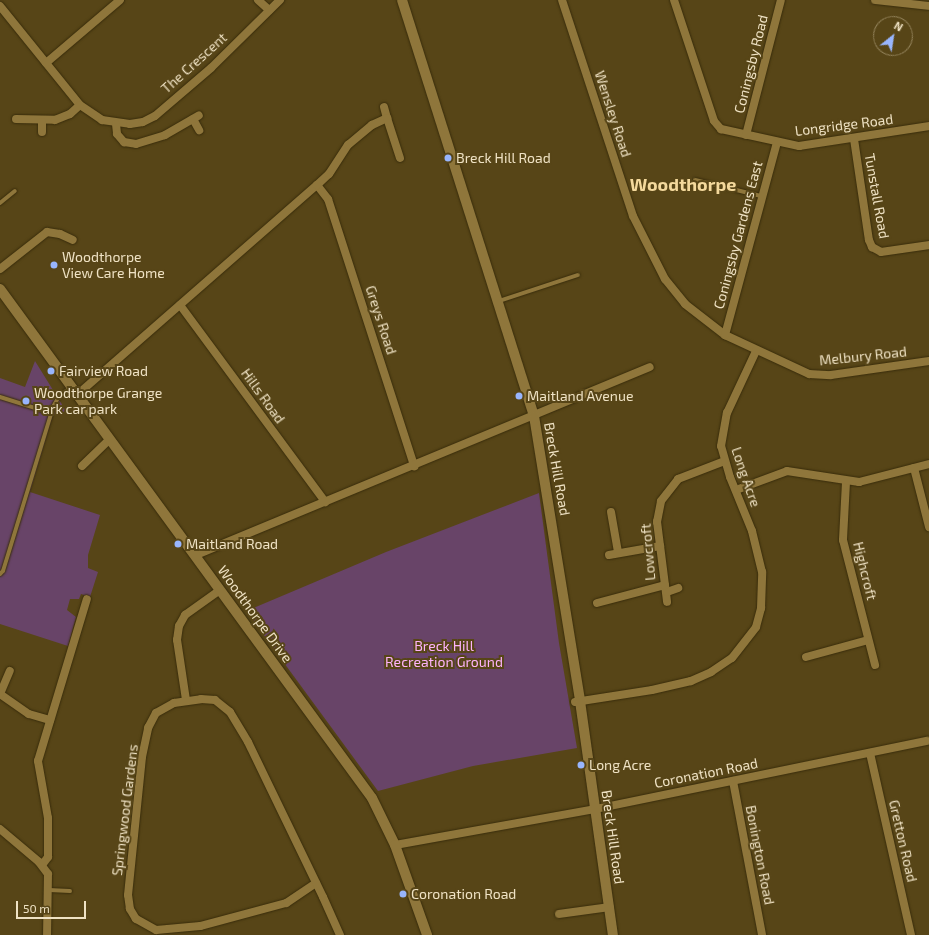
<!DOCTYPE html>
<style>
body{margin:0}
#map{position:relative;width:929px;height:935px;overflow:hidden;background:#574517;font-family:"Exo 2",sans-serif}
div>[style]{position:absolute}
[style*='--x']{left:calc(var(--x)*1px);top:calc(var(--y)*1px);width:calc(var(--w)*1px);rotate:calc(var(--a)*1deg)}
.green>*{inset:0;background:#684468}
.roads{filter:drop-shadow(0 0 1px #382c0b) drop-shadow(0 0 1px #382c0b)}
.lane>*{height:4px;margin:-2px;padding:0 2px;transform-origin:2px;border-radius:2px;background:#8f763b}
.street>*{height:8px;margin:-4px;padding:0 4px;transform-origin:4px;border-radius:4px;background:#8f763b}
.secondary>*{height:10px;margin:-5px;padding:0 5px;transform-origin:5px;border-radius:5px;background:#8f763b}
.dots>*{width:11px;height:11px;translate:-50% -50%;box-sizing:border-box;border:2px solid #574517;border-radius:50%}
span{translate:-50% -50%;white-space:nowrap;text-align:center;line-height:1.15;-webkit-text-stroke:4px #574517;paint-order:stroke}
.street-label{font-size:14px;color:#efe2c4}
.poi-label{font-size:14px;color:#efe2c4}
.left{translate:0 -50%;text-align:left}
.park-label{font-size:14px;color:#feb3fc}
.district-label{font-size:18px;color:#f4d99c;font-weight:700}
.north{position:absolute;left:873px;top:16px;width:40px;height:40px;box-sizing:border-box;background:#574517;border:1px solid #94845c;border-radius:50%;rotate:30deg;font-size:11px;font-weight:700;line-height:16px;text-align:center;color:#efe2c4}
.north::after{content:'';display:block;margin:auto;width:14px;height:18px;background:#98b5fd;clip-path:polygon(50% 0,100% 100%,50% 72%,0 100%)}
.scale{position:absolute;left:16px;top:901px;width:70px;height:18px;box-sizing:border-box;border:2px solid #efe2c4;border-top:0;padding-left:5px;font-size:12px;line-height:14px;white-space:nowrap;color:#efe2c4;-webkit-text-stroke:3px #574517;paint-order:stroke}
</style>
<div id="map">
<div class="green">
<div style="clip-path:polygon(35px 361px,66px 411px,53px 415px,30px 492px,100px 515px,88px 555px,88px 568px,98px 572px,90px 597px,81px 594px,79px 599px,70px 599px,67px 610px,76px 617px,68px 646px,0 624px,0 378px,25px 387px)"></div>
<div style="clip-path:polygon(539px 493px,559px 643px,577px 748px,473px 766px,378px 791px,246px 611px,386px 552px)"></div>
</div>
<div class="roads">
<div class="lane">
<div style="--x:695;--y:180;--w:68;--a:13.6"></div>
<div style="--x:0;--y:203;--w:19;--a:-39"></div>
<div style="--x:499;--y:301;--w:83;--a:-18.2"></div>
<div style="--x:0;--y:397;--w:53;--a:17.4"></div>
<div style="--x:0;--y:574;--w:4;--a:-45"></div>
<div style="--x:3;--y:571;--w:171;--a:-73"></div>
<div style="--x:53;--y:407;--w:13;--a:-61"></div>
<div style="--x:59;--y:396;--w:16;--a:-35"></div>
<div style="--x:49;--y:890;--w:21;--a:3"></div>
</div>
<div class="street">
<div style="--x:258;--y:0;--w:15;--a:42"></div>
<div style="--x:562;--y:0;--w:227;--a:71.8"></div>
<div style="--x:633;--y:216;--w:71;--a:63.1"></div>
<div style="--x:665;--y:279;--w:32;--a:51"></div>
<div style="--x:685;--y:304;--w:51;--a:37.8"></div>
<div style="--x:725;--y:335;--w:93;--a:24.9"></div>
<div style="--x:809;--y:374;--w:22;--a:3"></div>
<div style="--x:831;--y:375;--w:99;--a:-8.1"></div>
<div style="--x:674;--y:0;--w:127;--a:71.7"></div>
<div style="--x:714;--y:121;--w:11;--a:49"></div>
<div style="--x:721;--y:129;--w:80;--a:12.3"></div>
<div style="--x:799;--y:146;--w:132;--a:-8.7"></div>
<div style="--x:875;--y:0;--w:54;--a:6.3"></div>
<div style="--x:0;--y:6;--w:127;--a:51.1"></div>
<div style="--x:80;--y:105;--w:27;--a:34"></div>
<div style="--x:102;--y:120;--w:28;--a:8"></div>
<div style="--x:130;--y:124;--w:13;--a:-9"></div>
<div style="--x:143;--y:122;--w:13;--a:-27"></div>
<div style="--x:155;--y:116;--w:74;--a:-40.6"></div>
<div style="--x:211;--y:68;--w:97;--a:-44.6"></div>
<div style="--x:46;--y:63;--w:97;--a:-40.4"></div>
<div style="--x:384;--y:107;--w:11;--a:75"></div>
<div style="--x:16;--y:119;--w:39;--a:1"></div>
<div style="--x:55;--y:120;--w:16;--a:-22"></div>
<div style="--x:70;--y:114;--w:13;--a:-42"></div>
<div style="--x:193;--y:119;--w:13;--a:61"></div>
<div style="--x:116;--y:124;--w:10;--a:84"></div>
<div style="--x:117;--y:134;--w:11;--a:49"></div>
<div style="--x:124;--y:142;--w:12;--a:9"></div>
<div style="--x:136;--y:144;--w:30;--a:-17"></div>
<div style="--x:165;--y:135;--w:39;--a:-30"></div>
<div style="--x:42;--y:132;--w:10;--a:-90"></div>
<div style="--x:746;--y:135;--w:139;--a:-75.5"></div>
<div style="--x:854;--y:139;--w:102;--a:81.6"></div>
<div style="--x:869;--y:240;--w:8;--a:67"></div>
<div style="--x:872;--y:247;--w:10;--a:29"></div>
<div style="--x:881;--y:252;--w:49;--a:-8.3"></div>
<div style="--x:317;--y:185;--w:18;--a:52"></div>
<div style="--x:328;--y:199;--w:281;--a:72.1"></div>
<div style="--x:0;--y:269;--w:60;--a:-38.2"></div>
<div style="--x:47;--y:232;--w:13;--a:9"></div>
<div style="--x:60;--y:234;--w:14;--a:25"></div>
<div style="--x:180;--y:305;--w:245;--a:53.6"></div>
<div style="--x:725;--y:335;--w:200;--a:-74.9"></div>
<div style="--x:78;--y:394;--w:317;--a:-41.2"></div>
<div style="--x:317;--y:185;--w:16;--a:-43"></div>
<div style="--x:329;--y:174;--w:35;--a:-57"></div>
<div style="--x:348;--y:145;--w:31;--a:-40"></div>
<div style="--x:372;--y:125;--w:17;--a:-25"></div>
<div style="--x:387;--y:118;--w:42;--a:72"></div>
<div style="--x:82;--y:466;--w:39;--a:-44"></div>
<div style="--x:914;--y:468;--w:61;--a:75.7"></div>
<div style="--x:846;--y:482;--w:58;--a:93"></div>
<div style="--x:843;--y:540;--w:129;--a:75.6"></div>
<div style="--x:736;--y:490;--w:54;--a:-20.4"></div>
<div style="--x:787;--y:471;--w:73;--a:8.7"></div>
<div style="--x:859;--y:482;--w:72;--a:-14.4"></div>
<div style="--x:611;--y:512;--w:41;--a:80.1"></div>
<div style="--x:196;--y:555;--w:491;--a:-22.5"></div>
<div style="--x:609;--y:555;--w:52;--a:-10"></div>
<div style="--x:665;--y:585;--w:17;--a:83"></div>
<div style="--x:667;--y:592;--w:12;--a:-20"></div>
<div style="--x:597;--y:603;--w:70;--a:-14.8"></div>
<div style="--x:665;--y:585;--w:64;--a:-97.2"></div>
<div style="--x:657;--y:522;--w:21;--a:-79"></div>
<div style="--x:661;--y:501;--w:28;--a:-52"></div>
<div style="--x:678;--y:479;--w:50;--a:-21"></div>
<div style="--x:806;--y:657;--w:64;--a:-15.3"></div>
<div style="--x:0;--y:694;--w:35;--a:35"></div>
<div style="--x:29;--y:714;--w:22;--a:16"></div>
<div style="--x:0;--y:694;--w:25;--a:-67"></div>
<div style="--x:186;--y:700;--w:61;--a:-98.5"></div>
<div style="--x:177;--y:640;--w:14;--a:-82"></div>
<div style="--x:179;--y:626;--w:13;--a:-61"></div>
<div style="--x:185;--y:615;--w:43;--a:-35.5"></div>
<div style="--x:575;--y:702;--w:78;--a:-8.9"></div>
<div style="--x:652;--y:690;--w:40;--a:-13"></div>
<div style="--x:691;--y:681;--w:22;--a:-24"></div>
<div style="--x:711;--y:672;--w:25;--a:-34"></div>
<div style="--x:732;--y:658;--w:39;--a:-52"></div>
<div style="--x:756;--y:627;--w:20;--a:-75"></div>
<div style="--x:761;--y:608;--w:36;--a:-88"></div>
<div style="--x:762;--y:572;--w:42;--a:-103.7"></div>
<div style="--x:752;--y:531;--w:58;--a:-112.2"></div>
<div style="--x:730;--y:477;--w:32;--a:-106"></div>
<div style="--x:721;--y:446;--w:34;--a:-80"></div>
<div style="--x:727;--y:413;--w:68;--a:-64.9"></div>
<div style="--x:870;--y:753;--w:187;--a:77.3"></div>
<div style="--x:733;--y:781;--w:157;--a:79.3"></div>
<div style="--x:0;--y:829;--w:51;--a:40.2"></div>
<div style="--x:39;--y:862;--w:15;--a:53"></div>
<div style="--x:48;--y:874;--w:61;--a:90.9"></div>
<div style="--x:395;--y:845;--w:203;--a:-10.2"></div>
<div style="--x:595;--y:809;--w:339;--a:-11.6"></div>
<div style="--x:42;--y:865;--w:10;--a:-53"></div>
<div style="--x:48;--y:857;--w:39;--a:-90"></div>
<div style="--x:48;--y:818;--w:58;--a:-100"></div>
<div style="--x:38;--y:761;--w:169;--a:-73.2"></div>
<div style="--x:316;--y:883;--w:36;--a:146"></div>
<div style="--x:286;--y:903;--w:89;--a:165"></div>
<div style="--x:200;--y:926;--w:44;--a:174.8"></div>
<div style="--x:156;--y:930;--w:23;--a:-151"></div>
<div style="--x:136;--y:919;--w:12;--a:-121"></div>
<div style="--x:130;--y:909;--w:14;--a:-98"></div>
<div style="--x:128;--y:895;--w:139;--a:-84.2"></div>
<div style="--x:142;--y:757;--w:30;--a:-78"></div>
<div style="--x:148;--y:728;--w:17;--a:-62"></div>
<div style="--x:156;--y:713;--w:21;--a:-29"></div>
<div style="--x:174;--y:703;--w:27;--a:-8"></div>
<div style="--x:201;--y:699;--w:14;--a:4"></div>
<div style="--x:215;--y:700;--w:19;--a:39"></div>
<div style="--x:230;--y:712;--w:35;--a:59"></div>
<div style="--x:248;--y:742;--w:172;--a:64.2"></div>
<div style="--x:323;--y:897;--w:42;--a:65.9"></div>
<div style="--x:559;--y:914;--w:51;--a:-7.8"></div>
</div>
<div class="secondary">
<div style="--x:402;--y:0;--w:436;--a:72.4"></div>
<div style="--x:534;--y:416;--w:289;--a:80.8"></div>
<div style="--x:580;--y:701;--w:236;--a:82"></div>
<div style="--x:0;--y:289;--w:630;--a:53.84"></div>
<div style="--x:372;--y:798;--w:52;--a:63.9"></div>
<div style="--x:395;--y:845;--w:96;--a:70.4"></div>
</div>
</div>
<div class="dots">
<div style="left:448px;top:158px;background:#98b5fd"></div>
<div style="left:54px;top:265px;background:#98b5fd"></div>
<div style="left:51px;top:371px;background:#98b5fd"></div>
<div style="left:519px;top:396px;background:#98b5fd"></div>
<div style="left:26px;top:401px;background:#98b5fd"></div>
<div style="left:178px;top:544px;background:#98b5fd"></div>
<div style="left:581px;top:765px;background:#98b5fd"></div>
<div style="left:403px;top:894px;background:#98b5fd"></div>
</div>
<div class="street-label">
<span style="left:194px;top:63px;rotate:-42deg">The Crescent</span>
<span style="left:751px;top:64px;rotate:-76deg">Coningsby Road</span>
<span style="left:613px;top:114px;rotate:72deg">Wensley Road</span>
<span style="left:844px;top:125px;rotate:-7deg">Longridge Road</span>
<span style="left:877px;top:196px;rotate:80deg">Tunstall Road</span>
<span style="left:738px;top:235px;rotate:-75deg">Coningsby Gardens East</span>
<span style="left:381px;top:320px;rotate:72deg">Greys Road</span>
<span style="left:863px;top:356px;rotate:-6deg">Melbury Road</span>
<span style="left:263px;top:396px;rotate:54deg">Hills Road</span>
<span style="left:557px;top:469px;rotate:80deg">Breck Hill Road</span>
<span style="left:746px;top:477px;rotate:71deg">Long Acre</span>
<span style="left:648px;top:552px;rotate:-95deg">Lowcroft</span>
<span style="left:865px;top:571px;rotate:76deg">Highcroft</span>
<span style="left:255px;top:614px;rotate:54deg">Woodthorpe Drive</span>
<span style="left:706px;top:773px;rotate:-11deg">Coronation Road</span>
<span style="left:125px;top:810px;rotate:-83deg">Springwood Gardens</span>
<span style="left:613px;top:837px;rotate:82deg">Breck Hill Road</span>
<span style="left:903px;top:841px;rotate:77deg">Gretton Road</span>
<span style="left:760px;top:855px;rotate:79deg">Bonington Road</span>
</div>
<div class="poi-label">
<span class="left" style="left:456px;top:158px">Breck Hill Road</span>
<span class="left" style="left:62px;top:265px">Woodthorpe<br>View Care Home</span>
<span class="left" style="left:59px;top:371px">Fairview Road</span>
<span class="left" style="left:34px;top:401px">Woodthorpe Grange<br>Park car park</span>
<span class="left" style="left:527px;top:396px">Maitland Avenue</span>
<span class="left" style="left:186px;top:544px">Maitland Road</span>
<span class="left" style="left:589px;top:765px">Long Acre</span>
<span class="left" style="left:411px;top:894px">Coronation Road</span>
</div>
<div class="park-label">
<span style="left:444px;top:654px">Breck Hill<br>Recreation Ground</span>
</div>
<div class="district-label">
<span style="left:683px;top:184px">Woodthorpe</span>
</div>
<div class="north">N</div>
<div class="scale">50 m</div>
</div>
